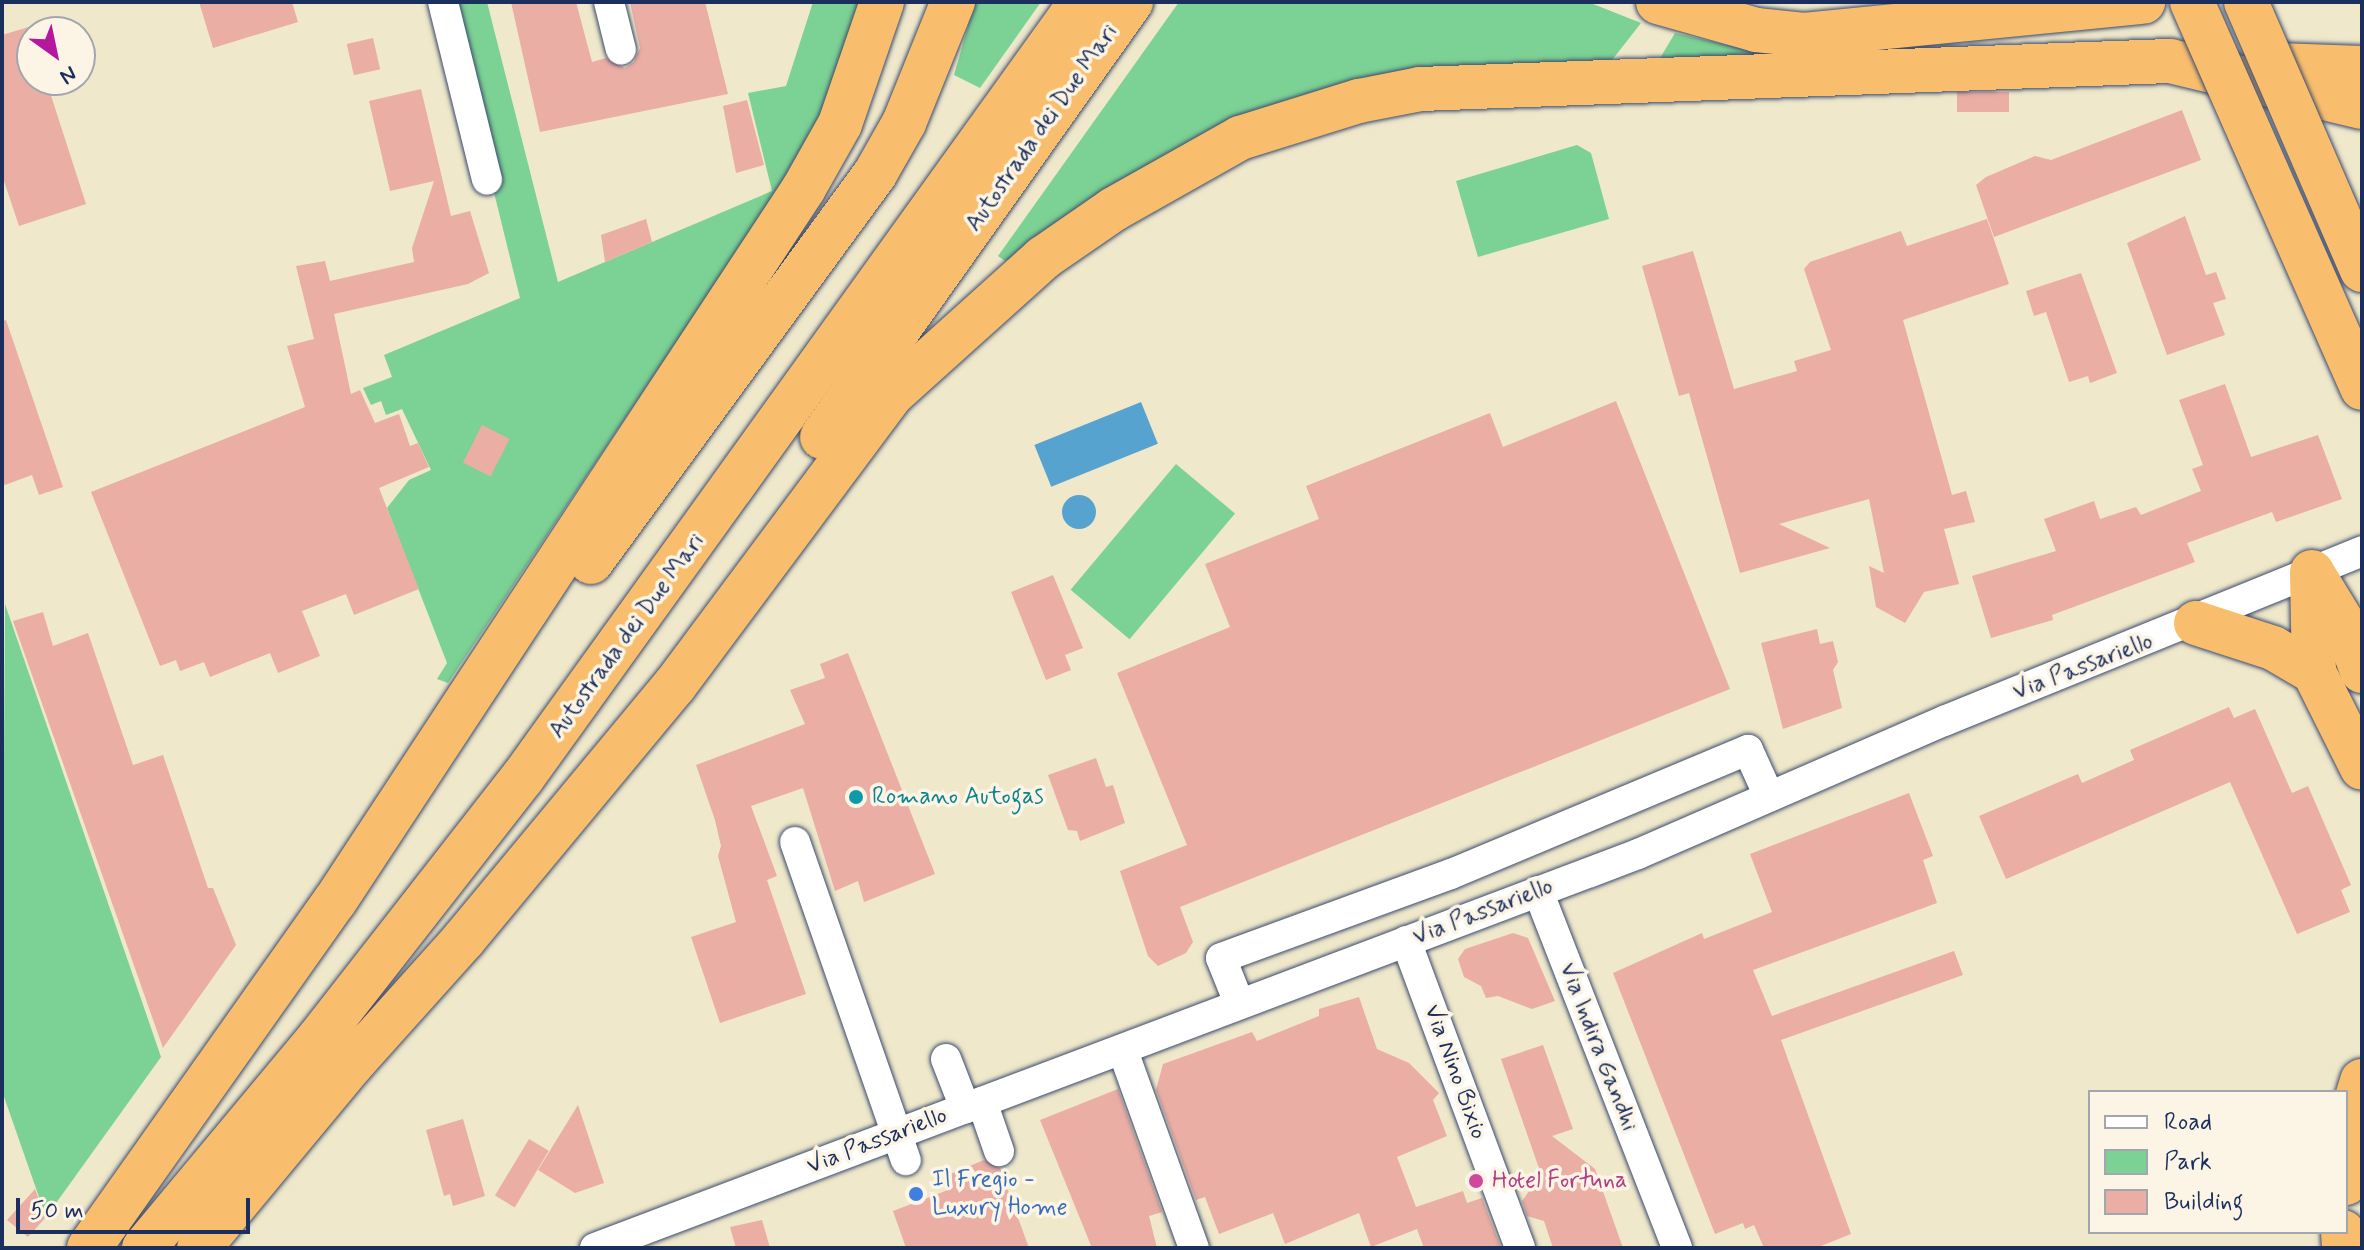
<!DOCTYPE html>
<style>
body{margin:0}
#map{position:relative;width:2364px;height:1250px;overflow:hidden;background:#efe8cb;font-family:Mynerve,sans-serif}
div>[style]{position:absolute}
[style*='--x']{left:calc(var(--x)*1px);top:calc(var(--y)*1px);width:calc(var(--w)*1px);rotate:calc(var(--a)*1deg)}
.green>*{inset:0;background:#7cd194;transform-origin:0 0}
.water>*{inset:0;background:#56a3cf;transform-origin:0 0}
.round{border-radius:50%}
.building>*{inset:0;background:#eaaea4;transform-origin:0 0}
.roads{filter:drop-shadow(0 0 2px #3b4b6e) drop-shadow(0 0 2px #3b4b6e)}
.minor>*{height:30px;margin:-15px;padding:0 15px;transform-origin:15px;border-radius:15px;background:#fff}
.highway>*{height:44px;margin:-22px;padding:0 22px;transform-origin:22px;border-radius:22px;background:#f9be6d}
.bridges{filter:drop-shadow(0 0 2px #3b4b6e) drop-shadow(0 0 2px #3b4b6e)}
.highway-bridge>*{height:44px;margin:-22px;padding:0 22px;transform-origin:22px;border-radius:22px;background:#f9be6d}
.dots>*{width:22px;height:22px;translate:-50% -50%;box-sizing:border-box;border:4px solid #fcf5e5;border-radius:50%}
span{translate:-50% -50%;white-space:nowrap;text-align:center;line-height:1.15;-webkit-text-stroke:7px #fcf5e5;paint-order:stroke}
.street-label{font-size:24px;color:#1b2f5e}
.culture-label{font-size:24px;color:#0d838f}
.left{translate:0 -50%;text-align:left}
.shop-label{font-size:24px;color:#366cbe}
.hotel-label{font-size:24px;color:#b23c85}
.frame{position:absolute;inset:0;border:4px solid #1b2f5e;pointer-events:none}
.legend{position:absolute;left:2088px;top:1090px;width:260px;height:144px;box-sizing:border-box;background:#fcf5e5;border:2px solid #a2a6af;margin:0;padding:10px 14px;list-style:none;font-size:24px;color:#1b2f5e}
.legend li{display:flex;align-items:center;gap:16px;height:40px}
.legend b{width:40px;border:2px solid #a2a6af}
.north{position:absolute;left:16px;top:16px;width:80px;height:80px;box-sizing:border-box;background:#fcf5e5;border:2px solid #a2a6af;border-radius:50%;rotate:147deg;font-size:22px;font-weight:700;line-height:32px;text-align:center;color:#1b2f5e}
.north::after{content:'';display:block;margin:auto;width:28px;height:36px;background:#b5179e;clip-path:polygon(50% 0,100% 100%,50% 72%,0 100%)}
.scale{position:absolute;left:16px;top:1198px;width:234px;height:36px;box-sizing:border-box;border:4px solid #1b2f5e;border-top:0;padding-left:10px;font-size:24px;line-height:28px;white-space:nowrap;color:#1b2f5e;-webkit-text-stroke:6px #fcf5e5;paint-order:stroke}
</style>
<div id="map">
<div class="green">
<div style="clip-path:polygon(447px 2px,487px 2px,558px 282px,772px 191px,748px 93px,786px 86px,813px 2px,865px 2px,833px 99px,776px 193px,448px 683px,437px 679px,447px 663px,387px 508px,409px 480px,431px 470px,402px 409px,386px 415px,381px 401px,371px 405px,363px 388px,392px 377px,384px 355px,520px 298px)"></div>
<div style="clip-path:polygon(975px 2px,1041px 2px,980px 88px,954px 75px)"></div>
<div style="clip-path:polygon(1179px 2px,1588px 2px,1641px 23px,1609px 64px,1487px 65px,1426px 72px,1005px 261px,998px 256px)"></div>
<div style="clip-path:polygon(1675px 33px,1779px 57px,1659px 60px)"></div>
<div style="clip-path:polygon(1577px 145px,1591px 153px,1609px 219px,1478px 257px,1456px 181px)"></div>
<div style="left:1176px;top:464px;width:77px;height:164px;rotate:40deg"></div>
<div style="clip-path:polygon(5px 604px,161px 1057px,46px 1217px,2px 1091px)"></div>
</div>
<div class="water">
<div style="left:1141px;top:402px;width:45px;height:115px;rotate:68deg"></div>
<div class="round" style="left:1062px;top:495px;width:34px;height:34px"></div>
</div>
<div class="building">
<div style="clip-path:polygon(199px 2px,292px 2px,298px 22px,213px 48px)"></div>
<div style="clip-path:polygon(511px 2px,576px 2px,592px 62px,606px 58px,625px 68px,634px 62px,640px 48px,630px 2px,705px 2px,728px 94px,540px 132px)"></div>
<div style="clip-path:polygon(32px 26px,32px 80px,46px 80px,86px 204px,19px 226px,2px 175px,2px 35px)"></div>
<div style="left:373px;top:38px;width:32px;height:27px;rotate:77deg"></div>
<div style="clip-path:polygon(421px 89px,451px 216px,470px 211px,489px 273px,468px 284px,334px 314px,351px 394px,360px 390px,375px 423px,399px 414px,410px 446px,418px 443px,429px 467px,379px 488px,419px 589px,354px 615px,346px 594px,302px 611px,320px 656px,278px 673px,270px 653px,210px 677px,204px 662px,180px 671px,176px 660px,160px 666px,91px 492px,305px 407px,287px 346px,314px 339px,296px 266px,325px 261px,330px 281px,414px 262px,412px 248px,434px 181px,390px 191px,369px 101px)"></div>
<div style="left:2009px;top:92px;width:20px;height:52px;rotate:90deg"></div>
<div style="clip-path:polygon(747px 100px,764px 165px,736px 173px,723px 106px)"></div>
<div style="clip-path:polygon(2182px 110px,2201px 160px,1994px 237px,1976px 185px,1986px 177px,2035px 156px,2051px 160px)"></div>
<div style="clip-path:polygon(2185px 216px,2206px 275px,2216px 272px,2226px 299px,2213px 303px,2225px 335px,2167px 355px,2127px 243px)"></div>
<div style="clip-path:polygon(646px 219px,652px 242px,605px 262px,601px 235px)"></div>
<div style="clip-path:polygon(1987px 219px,2009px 284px,1903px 320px,1952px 495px,1966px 491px,1975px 522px,1944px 529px,1959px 584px,1924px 592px,1905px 623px,1876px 607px,1869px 566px,1884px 573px,1869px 499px,1779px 524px,1830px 548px,1740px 573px,1689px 393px,1679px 396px,1642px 266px,1693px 251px,1734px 389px,1797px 371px,1794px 361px,1831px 350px,1804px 269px,1810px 262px,1901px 231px,1907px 246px)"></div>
<div style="clip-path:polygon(2081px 273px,2117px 373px,2090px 383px,2088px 376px,2069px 382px,2046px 312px,2034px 316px,2026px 291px)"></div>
<div style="clip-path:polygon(6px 320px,63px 487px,39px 495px,32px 475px,2px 486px,2px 321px)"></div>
<div style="clip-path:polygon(2225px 384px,2251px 457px,2318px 435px,2342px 499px,2276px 522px,2272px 512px,2187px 543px,2195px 562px,2052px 615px,2053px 620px,1991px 638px,1972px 576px,2056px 551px,2044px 519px,2094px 501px,2100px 519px,2136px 507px,2141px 515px,2201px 491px,2192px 469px,2203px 465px,2179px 400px)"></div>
<div style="clip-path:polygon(1616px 401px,1730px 689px,1180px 907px,1193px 942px,1186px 953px,1158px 966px,1148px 956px,1120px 871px,1187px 845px,1117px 673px,1230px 627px,1205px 564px,1319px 519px,1306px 486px,1490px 413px,1503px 447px)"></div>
<div style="left:482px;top:425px;width:31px;height:42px;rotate:27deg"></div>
<div style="clip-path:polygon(1053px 575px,1083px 648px,1065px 655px,1071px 670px,1046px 680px,1011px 592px)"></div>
<div style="clip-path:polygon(43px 612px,53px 646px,88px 633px,133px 765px,163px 755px,208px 888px,213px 888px,236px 945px,163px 1048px,13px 621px)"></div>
<div style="clip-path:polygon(1817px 629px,1820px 644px,1833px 641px,1838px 662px,1833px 670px,1842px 708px,1783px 729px,1761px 643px)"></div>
<div style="clip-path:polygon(848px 653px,935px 874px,864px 902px,858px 881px,835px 891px,803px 788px,751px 806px,777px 876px,767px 880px,806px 994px,720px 1023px,691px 937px,736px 922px,718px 856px,721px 846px,715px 820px,696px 765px,805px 724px,790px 690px,825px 678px,820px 664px)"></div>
<div style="clip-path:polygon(2229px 707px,2234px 718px,2255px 709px,2292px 793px,2308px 786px,2351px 885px,2341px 890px,2350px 912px,2297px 934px,2230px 782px,2006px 879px,1979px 816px,2078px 774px,2082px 783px,2134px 760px,2130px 750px)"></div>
<div style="clip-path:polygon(1096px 758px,1106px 787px,1113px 785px,1125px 823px,1080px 841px,1077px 831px,1068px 830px,1048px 775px)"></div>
<div style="clip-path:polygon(1909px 793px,1933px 856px,1923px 860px,1937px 903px,1753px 970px,1772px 1016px,1954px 951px,1963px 975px,1781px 1040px,1851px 1234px,1816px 1248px,1764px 1248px,1754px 1225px,1745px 1229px,1743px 1223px,1715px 1234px,1613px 973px,1702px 933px,1704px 939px,1772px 912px,1750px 854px)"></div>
<div style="clip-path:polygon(1513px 933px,1528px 938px,1555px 1001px,1532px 1009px,1498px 996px,1486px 998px,1481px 986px,1464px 977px,1458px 959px,1465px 949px)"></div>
<div style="clip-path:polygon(1359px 997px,1377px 1049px,1409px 1063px,1439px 1093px,1433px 1100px,1447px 1136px,1397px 1157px,1416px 1207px,1463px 1191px,1467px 1203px,1482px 1198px,1501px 1248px,1424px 1248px,1417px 1229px,1371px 1247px,1359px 1213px,1285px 1244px,1273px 1213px,1219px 1234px,1205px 1197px,1196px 1200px,1156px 1090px,1163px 1064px,1252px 1032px,1257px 1041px,1319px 1016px,1319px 1009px)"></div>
<div style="clip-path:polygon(1543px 1045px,1573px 1129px,1552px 1136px,1595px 1169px,1623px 1248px,1553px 1248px,1544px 1221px,1527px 1216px,1522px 1201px,1541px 1174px,1501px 1059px)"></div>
<div style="clip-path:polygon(1118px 1089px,1162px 1212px,1149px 1216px,1157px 1248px,1092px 1248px,1040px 1120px)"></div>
<div style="clip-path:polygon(578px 1105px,604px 1183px,575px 1193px,538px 1170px)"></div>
<div style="clip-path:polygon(463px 1119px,485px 1196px,453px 1206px,450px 1194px,444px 1196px,426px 1130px)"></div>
<div style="left:529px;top:1139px;width:23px;height:66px;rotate:31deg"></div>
<div style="clip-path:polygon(984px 1160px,1000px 1168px,1029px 1248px,906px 1248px,893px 1211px,948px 1190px,943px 1177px)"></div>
<div style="clip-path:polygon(35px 1189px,46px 1217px,28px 1237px,7px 1220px)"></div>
<div style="clip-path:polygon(762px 1220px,770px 1248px,736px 1248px,730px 1227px)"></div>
</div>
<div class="roads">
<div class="minor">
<div style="--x:443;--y:2;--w:183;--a:76.1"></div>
<div style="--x:609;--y:2;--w:49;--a:76"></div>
<div style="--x:795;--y:842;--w:337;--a:70.8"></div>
<div style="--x:1538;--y:891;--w:383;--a:68.7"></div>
<div style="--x:1406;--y:941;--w:327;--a:69.6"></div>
<div style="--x:1239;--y:1003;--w:48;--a:-111.8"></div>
<div style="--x:1221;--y:958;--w:245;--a:-20.1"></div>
<div style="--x:1451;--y:874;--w:322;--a:-22.7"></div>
<div style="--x:1748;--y:750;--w:51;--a:65.5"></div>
<div style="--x:1123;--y:1051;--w:209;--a:70.2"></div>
<div style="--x:946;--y:1059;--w:53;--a:68.8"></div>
<div style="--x:982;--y:1102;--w:52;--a:70.9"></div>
<div style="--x:595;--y:1248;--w:1115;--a:-20.69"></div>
<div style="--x:1638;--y:854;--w:334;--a:-23.5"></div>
<div style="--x:1944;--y:721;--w:451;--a:-22.1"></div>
</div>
<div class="highway">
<div style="--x:1658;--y:2;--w:102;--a:15.9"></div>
<div style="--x:1756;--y:30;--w:48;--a:5.9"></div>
<div style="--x:1804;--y:35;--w:341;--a:-5.6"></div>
<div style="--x:2277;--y:65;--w:85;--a:2"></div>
<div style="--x:822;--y:437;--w:534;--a:-54.61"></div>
<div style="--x:591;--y:562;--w:481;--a:-53.8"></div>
<div style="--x:875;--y:174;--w:59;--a:-60.4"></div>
<div style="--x:904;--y:123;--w:131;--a:-68"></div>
<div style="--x:2312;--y:572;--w:100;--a:88.9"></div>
<div style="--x:2314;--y:672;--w:107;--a:63.4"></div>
<div style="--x:2313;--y:574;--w:63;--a:58.6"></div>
<div style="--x:2346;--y:628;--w:46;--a:69.6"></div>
<div style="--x:2196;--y:623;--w:81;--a:18"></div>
<div style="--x:2273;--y:648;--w:48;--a:30.3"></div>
<div style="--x:351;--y:1065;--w:169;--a:-48.1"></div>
<div style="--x:464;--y:939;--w:330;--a:-50.3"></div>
<div style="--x:675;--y:685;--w:362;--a:-53.3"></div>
<div style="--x:891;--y:395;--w:205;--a:-42"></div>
<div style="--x:1043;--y:258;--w:86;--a:-34.6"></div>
<div style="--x:1114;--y:209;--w:145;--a:-29.4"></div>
<div style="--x:1240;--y:138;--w:125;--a:-17.3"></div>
<div style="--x:1359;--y:101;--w:62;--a:-11.1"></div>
<div style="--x:1420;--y:89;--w:751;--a:-2.14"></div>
<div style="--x:2170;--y:61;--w:197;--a:13.5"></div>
<div style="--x:2346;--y:1183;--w:62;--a:-86.3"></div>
<div style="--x:2350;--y:1121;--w:42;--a:-73.3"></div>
<div style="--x:2343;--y:1232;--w:16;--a:86"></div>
<div style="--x:89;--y:1248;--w:425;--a:-54.7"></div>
<div style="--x:335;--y:901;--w:853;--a:-56.66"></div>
<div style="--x:804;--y:188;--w:73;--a:-60.6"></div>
<div style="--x:840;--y:124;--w:129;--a:-71"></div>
<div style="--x:144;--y:1248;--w:273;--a:-50.2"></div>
<div style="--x:319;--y:1038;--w:331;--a:-52"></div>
<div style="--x:523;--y:777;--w:955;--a:-54.25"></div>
<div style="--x:199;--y:1248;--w:266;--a:-50.3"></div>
</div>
</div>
<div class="bridges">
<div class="highway-bridge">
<div style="--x:2192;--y:2;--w:422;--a:66.2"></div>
<div style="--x:2246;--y:2;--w:292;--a:66.6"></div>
</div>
</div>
<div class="dots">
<div style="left:856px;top:797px;background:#0f9aa8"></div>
<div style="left:1476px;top:1181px;background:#d1479c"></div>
<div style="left:916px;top:1194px;background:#3f7fe0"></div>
</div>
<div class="street-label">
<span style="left:1042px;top:128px;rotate:-55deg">Autostrada dei Due Mari</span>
<span style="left:627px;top:636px;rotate:-54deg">Autostrada dei Due Mari</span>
<span style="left:2083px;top:667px;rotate:-21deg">Via Passariello</span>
<span style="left:1483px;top:912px;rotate:-21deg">Via Passariello</span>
<span style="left:1598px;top:1047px;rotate:69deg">Via Indira Gandhi</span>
<span style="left:1455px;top:1072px;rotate:70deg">Via Nino Bixio</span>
<span style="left:877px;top:1141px;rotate:-21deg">Via Passariello</span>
</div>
<div class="culture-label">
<span class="left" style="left:872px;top:797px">Romano Autogas</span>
</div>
<div class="shop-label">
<span class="left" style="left:932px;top:1194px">Il Fregio -<br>Luxury Home</span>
</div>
<div class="hotel-label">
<span class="left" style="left:1492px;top:1181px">Hotel Fortuna</span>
</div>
<div class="frame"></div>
<ul class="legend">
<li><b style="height:10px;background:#fff"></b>Road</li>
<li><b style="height:22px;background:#7cd194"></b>Park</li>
<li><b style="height:22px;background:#eaaea4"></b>Building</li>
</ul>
<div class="north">N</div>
<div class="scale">50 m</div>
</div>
